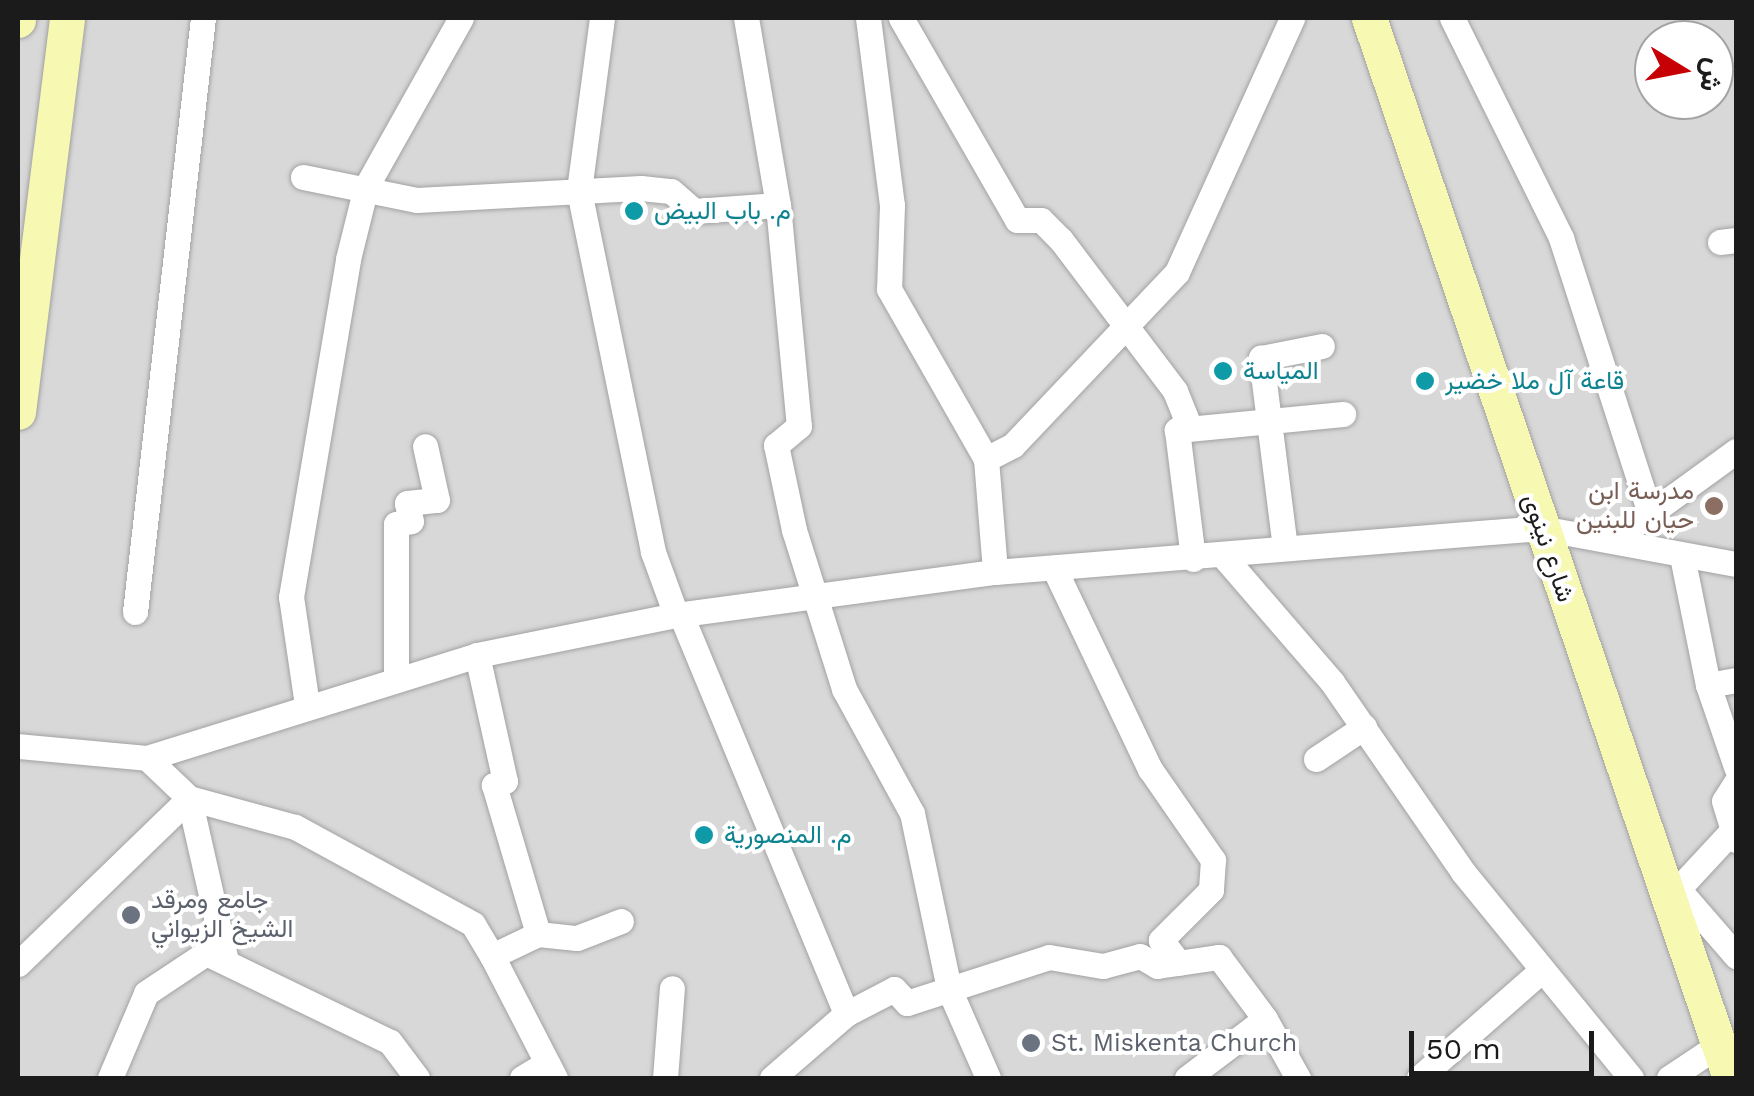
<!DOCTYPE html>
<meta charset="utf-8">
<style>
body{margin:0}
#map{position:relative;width:1754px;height:1096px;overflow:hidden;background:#ede9e1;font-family:"Work Sans",Vazirmatn,sans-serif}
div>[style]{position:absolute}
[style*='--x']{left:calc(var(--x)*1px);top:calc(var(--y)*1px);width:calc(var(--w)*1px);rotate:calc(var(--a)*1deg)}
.residential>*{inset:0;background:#d9d8d8}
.roads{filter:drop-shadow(0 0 2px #a2a2a2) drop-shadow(0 0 2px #a2a2a2)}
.minor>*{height:25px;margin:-12.5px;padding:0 12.5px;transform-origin:12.5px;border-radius:12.5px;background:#fff}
.secondary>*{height:35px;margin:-17.5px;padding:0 17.5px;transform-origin:17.5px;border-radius:17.5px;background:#f7f9b3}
.dots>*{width:28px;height:28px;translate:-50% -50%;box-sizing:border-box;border:5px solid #fff;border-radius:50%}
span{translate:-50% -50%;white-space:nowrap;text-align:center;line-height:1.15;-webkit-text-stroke:8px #fff;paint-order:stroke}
.culture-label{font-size:25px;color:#0d838f}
.left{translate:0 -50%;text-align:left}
.education-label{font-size:25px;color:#785e54}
.right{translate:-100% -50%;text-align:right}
.street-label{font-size:25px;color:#1b1b1b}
.worship-label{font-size:25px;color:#5b616d}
.frame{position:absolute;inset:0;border:20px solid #1b1b1b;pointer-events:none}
.north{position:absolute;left:1634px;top:20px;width:100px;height:100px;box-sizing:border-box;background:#fff;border:2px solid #a4a4a4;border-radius:50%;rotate:100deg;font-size:28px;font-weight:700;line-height:40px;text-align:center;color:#1b1b1b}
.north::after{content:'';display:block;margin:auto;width:35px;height:45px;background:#c70005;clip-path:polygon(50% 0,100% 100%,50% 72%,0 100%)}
.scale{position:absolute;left:1409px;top:1031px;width:185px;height:45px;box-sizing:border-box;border:5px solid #1b1b1b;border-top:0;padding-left:12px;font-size:30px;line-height:35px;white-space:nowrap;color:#1b1b1b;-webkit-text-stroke:8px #fff;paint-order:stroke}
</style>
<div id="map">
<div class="residential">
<div style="clip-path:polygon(evenodd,18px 18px,1736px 18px,1736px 1078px,18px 1078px,18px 18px,1654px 40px,1714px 40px,1714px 100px,1654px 100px,1654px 40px)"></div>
</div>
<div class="roads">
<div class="minor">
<div style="--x:602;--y:18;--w:175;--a:97.6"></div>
<div style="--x:579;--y:191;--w:369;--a:78.4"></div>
<div style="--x:653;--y:552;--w:67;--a:69.9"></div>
<div style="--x:868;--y:18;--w:189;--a:82.7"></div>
<div style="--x:892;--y:205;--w:84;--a:92"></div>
<div style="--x:889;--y:289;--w:196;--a:60.3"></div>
<div style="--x:986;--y:459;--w:113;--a:85.4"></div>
<div style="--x:901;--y:18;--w:233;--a:60.1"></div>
<div style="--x:1017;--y:220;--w:24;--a:0"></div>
<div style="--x:1041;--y:220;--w:28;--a:45"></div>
<div style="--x:1061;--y:240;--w:189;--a:52.9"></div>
<div style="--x:1175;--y:391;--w:35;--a:68"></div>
<div style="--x:1188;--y:424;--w:13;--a:151"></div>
<div style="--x:1177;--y:430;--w:130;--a:82.9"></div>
<div style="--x:1452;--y:18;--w:246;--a:63.6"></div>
<div style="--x:1561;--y:238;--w:287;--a:72.1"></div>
<div style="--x:303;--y:177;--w:116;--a:11.4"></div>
<div style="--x:417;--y:200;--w:224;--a:-3.1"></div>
<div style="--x:641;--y:188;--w:30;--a:6"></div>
<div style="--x:671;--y:191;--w:30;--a:41"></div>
<div style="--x:694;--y:211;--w:84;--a:-4.1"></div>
<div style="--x:778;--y:205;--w:190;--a:-99.7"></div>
<div style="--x:778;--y:205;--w:222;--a:84.6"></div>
<div style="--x:799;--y:426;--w:30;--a:140"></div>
<div style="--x:776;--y:445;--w:87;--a:78"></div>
<div style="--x:794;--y:530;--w:167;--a:72.5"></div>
<div style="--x:844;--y:689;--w:141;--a:61.3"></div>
<div style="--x:912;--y:813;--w:180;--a:78.1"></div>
<div style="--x:949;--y:989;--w:97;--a:66.3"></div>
<div style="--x:1720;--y:242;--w:16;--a:-7"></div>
<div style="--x:1177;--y:430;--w:167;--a:-5.5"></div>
<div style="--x:986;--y:459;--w:30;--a:-27"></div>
<div style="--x:1013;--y:445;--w:238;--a:-46.5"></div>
<div style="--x:1177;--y:272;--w:279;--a:-65.6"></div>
<div style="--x:1615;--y:539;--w:150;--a:-36"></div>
<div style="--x:1285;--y:548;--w:192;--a:-97.2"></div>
<div style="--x:1261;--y:358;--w:62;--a:-11.1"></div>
<div style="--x:1225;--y:558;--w:164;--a:49.2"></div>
<div style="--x:1332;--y:682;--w:231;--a:55.4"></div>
<div style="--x:1463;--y:872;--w:266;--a:50.8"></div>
<div style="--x:1683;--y:561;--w:126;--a:78.6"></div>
<div style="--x:1708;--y:685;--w:28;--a:-10"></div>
<div style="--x:1054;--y:568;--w:223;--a:64.5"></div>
<div style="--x:1150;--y:769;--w:111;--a:55.3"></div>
<div style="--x:1213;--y:860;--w:30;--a:94"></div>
<div style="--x:1211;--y:890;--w:71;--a:135"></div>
<div style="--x:1161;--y:940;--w:29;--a:52"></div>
<div style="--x:135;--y:612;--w:598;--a:-83.47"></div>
<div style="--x:681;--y:615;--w:432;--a:67.5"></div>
<div style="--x:846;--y:1014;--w:98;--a:139.1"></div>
<div style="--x:477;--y:655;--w:129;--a:77.5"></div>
<div style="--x:505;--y:781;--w:12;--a:160"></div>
<div style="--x:494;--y:785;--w:155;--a:73.5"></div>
<div style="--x:396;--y:680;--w:156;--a:-90"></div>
<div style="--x:396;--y:524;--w:15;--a:-11"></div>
<div style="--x:411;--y:521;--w:18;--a:-103"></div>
<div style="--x:407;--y:503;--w:30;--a:-6"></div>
<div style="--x:437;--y:500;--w:55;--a:-102.5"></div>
<div style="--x:1708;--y:685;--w:87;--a:71.1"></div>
<div style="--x:307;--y:705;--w:109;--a:-98.4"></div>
<div style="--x:291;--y:597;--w:343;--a:-80.4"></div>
<div style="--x:348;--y:259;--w:74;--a:-76"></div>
<div style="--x:366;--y:187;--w:194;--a:-60.7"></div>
<div style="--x:18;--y:746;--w:130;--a:5.3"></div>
<div style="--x:1316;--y:759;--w:58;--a:-33.7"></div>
<div style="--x:1736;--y:782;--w:22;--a:122"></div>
<div style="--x:1724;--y:801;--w:41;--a:72.9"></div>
<div style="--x:1664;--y:887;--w:14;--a:8"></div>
<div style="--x:1678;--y:889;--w:76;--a:-47.1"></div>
<div style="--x:1678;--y:889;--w:89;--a:49.1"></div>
<div style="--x:492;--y:956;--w:37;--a:-121"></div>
<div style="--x:473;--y:924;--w:203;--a:-151.4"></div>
<div style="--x:295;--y:827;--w:110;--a:-164.7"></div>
<div style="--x:189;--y:798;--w:58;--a:-136.4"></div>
<div style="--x:147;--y:758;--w:346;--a:-17.3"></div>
<div style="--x:477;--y:655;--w:203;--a:-11.4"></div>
<div style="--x:676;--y:615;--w:322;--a:-7.7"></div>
<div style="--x:995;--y:572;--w:548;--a:-4.61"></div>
<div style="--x:1541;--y:528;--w:198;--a:10.5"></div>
<div style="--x:18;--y:964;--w:238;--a:-44.1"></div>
<div style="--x:189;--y:798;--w:163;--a:77.2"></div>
<div style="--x:846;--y:1014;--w:54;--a:-27.5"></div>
<div style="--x:894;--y:989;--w:19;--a:47"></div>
<div style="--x:907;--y:1003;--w:149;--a:-17.9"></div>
<div style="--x:1049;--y:957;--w:55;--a:9.5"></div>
<div style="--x:1103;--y:966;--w:38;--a:-15"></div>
<div style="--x:1140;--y:956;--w:20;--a:30"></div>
<div style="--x:1157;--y:966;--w:63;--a:-8.3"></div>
<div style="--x:1219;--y:957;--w:77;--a:53.4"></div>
<div style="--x:1265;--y:1019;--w:98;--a:142.9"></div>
<div style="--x:1265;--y:1019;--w:68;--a:60.8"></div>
<div style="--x:110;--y:1078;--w:92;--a:-67"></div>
<div style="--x:146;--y:993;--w:72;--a:-33.7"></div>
<div style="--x:206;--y:953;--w:204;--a:25.8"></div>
<div style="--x:390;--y:1042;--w:45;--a:53.1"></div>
<div style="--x:522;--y:1078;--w:29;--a:-31"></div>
<div style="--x:555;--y:1078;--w:137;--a:-117.3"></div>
<div style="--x:492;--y:956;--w:51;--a:-25.6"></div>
<div style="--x:538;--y:934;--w:39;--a:6"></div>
<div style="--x:577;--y:938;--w:47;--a:-21.1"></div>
<div style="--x:665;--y:1078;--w:90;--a:-85.6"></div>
<div style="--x:1419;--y:1078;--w:164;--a:-41.3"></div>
<div style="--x:1669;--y:1078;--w:61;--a:-33.7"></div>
</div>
<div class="secondary">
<div style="--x:1369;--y:18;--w:1120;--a:71.19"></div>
<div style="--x:18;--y:20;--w:2;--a:-90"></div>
<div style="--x:18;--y:412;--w:397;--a:-82.9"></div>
</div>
</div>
<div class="dots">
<div style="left:634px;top:211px;background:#0f9aa8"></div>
<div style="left:1223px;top:371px;background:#0f9aa8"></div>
<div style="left:1425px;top:381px;background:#0f9aa8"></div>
<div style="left:1714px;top:506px;background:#8d6e63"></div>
<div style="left:704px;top:835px;background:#0f9aa8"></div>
<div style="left:131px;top:915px;background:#6b7280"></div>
<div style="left:1031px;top:1043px;background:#6b7280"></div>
</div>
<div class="culture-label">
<span class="left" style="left:654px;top:211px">م. باب البيض</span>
<span class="left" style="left:1243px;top:371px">المياسة</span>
<span class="left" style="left:1445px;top:381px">قاعة آل ملا خضير</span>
<span class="left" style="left:724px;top:835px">م. المنصورية</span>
</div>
<div class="education-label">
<span class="right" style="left:1694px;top:506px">مدرسة ابن<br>حيان للبنين</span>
</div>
<div class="street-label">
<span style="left:1548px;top:548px;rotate:71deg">شارع نينوى</span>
</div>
<div class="worship-label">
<span class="left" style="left:151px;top:915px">جامع ومرقد<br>الشيخ الزيواني</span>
<span class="left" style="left:1051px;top:1043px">St. Miskenta Church</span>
</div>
<div class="frame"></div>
<div class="north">ش</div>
<div class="scale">50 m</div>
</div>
